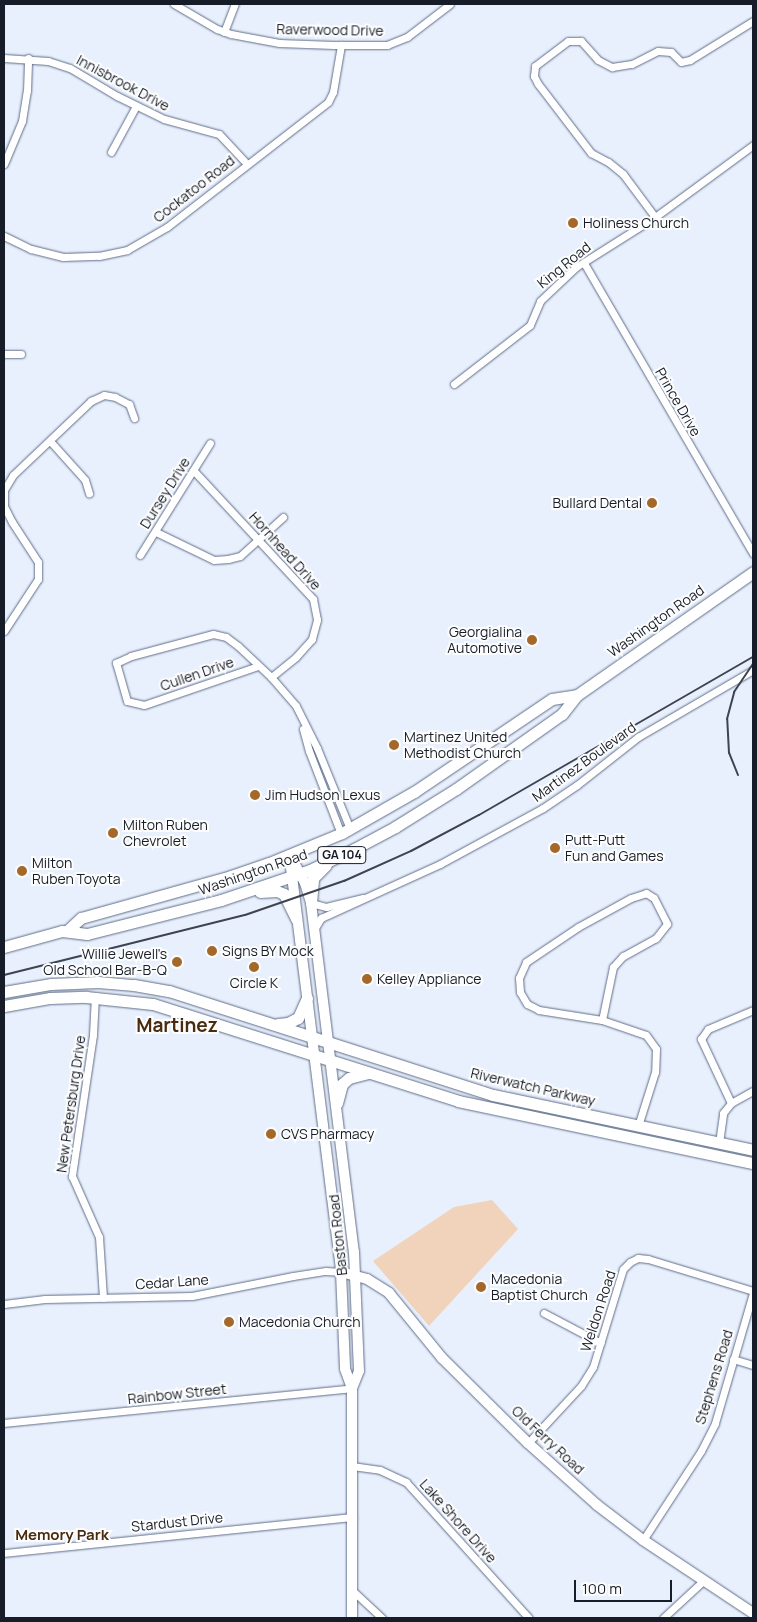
<!DOCTYPE html>
<style>
body{margin:0}
#map{position:relative;width:757px;height:1622px;overflow:hidden;background:#e9f0fd;font-family:Manrope,sans-serif}
div>[style]{position:absolute}
[style*='--x']{left:calc(var(--x)*1px);top:calc(var(--y)*1px);width:calc(var(--w)*1px);rotate:calc(var(--a)*1deg)}
.green>*{inset:0;background:#f0d3ba}
.roads{filter:drop-shadow(0 0 1px #5e6d89) drop-shadow(0 0 1px #5e6d89)}
.street>*{height:7px;margin:-3.5px;padding:0 3.5px;transform-origin:3.5px;border-radius:3.5px;background:#fff}
.secondary>*{height:10px;margin:-5px;padding:0 5px;transform-origin:5px;border-radius:5px;background:#fff}
.primary>*{height:11px;margin:-5.5px;padding:0 5.5px;transform-origin:5.5px;border-radius:5.5px;background:#fff}
.rail>*{height:2px;margin:-1px;padding:0 1px;transform-origin:1px;border-radius:1px;background:#3d4450}
.dots>*{width:14px;height:14px;translate:-50% -50%;box-sizing:border-box;border:2px solid #fdfdfd;border-radius:50%}
span{translate:-50% -50%;white-space:nowrap;text-align:center;line-height:1.15;-webkit-text-stroke:4px #fdfdfd;paint-order:stroke}
.shield-label span{padding:1px 4px;background:#fdfdfd;border:1px solid;border-radius:4px;-webkit-text-stroke-width:0}
.shield-label{font-size:12px;color:#161d28;font-weight:700}
.street-label{font-size:14px;color:#161d28}
.poi-label{font-size:14px;color:#161d28}
.left{translate:0 -50%;text-align:left}
.right{translate:-100% -50%;text-align:right}
.neighbourhood-label{font-size:15px;color:#492c0f;font-weight:700}
.district-label{font-size:19px;color:#492c0f;font-weight:700}
.frame{position:absolute;inset:0;border:5px solid #161d28;pointer-events:none}
.scale{position:absolute;left:574px;top:1580px;width:98px;height:22px;box-sizing:border-box;border:2px solid #161d28;border-top:0;padding-left:6px;font-size:15px;line-height:18px;white-space:nowrap;color:#161d28;-webkit-text-stroke:4px #fdfdfd;paint-order:stroke}
</style>
<div id="map">
<div class="green">
<div style="clip-path:polygon(492px 1200px,518px 1229px,429px 1326px,373px 1261px,454px 1207px)"></div>
</div>
<div class="roads">
<div class="street">
<div style="--x:174;--y:4;--w:50;--a:30.2"></div>
<div style="--x:217;--y:29;--w:15;--a:20"></div>
<div style="--x:231;--y:34;--w:49;--a:10.6"></div>
<div style="--x:279;--y:43;--w:55;--a:2.1"></div>
<div style="--x:334;--y:45;--w:53;--a:0"></div>
<div style="--x:387;--y:45;--w:22;--a:-22"></div>
<div style="--x:407;--y:37;--w:54;--a:-37.5"></div>
<div style="--x:224;--y:32;--w:30;--a:-69"></div>
<div style="--x:4;--y:58;--w:44;--a:3.9"></div>
<div style="--x:48;--y:61;--w:23;--a:18"></div>
<div style="--x:70;--y:68;--w:55;--a:30.8"></div>
<div style="--x:117;--y:96;--w:52;--a:26.1"></div>
<div style="--x:164;--y:119;--w:57;--a:15.3"></div>
<div style="--x:219;--y:134;--w:41;--a:47"></div>
<div style="--x:111;--y:152;--w:52;--a:-61.5"></div>
<div style="--x:4;--y:164;--w:47;--a:-67.3"></div>
<div style="--x:22;--y:121;--w:30;--a:-81"></div>
<div style="--x:27;--y:91;--w:33;--a:-88"></div>
<div style="--x:655;--y:217;--w:54;--a:-126.7"></div>
<div style="--x:623;--y:174;--w:19;--a:-141"></div>
<div style="--x:608;--y:162;--w:19;--a:-152"></div>
<div style="--x:591;--y:153;--w:87;--a:-127.5"></div>
<div style="--x:538;--y:84;--w:9;--a:-117"></div>
<div style="--x:534;--y:76;--w:10;--a:-84"></div>
<div style="--x:535;--y:66;--w:41;--a:-37.1"></div>
<div style="--x:568;--y:41;--w:13;--a:0"></div>
<div style="--x:581;--y:41;--w:25;--a:48"></div>
<div style="--x:598;--y:60;--w:16;--a:27"></div>
<div style="--x:612;--y:67;--w:20;--a:-9"></div>
<div style="--x:632;--y:64;--w:29;--a:-27"></div>
<div style="--x:658;--y:51;--w:13;--a:4"></div>
<div style="--x:671;--y:52;--w:14;--a:45"></div>
<div style="--x:681;--y:62;--w:9;--a:-13"></div>
<div style="--x:690;--y:60;--w:74;--a:-31.8"></div>
<div style="--x:4;--y:236;--w:30;--a:26"></div>
<div style="--x:31;--y:249;--w:33;--a:14"></div>
<div style="--x:63;--y:257;--w:36;--a:-2"></div>
<div style="--x:99;--y:256;--w:29;--a:-12"></div>
<div style="--x:127;--y:250;--w:46;--a:-29.9"></div>
<div style="--x:167;--y:227;--w:204;--a:-37.8"></div>
<div style="--x:328;--y:102;--w:11;--a:-63"></div>
<div style="--x:333;--y:92;--w:48;--a:-80.3"></div>
<div style="--x:584;--y:263;--w:336;--a:59.8"></div>
<div style="--x:4;--y:354;--w:17;--a:0"></div>
<div style="--x:454;--y:384;--w:96;--a:-37.8"></div>
<div style="--x:530;--y:325;--w:26;--a:-67"></div>
<div style="--x:540;--y:301;--w:50;--a:-43.4"></div>
<div style="--x:576;--y:267;--w:93;--a:-32.3"></div>
<div style="--x:655;--y:217;--w:122;--a:-36.3"></div>
<div style="--x:50;--y:441;--w:52;--a:48.1"></div>
<div style="--x:85;--y:480;--w:14;--a:73"></div>
<div style="--x:194;--y:471;--w:175;--a:47.1"></div>
<div style="--x:313;--y:599;--w:21;--a:79"></div>
<div style="--x:317;--y:620;--w:20;--a:105"></div>
<div style="--x:312;--y:639;--w:24;--a:132"></div>
<div style="--x:296;--y:657;--w:32;--a:141"></div>
<div style="--x:156;--y:532;--w:64;--a:25.8"></div>
<div style="--x:214;--y:560;--w:14;--a:-4"></div>
<div style="--x:228;--y:559;--w:12;--a:-14"></div>
<div style="--x:240;--y:556;--w:58;--a:-42.2"></div>
<div style="--x:140;--y:555;--w:132;--a:-58"></div>
<div style="--x:4;--y:631;--w:62;--a:-56.8"></div>
<div style="--x:38;--y:579;--w:17;--a:-90"></div>
<div style="--x:38;--y:562;--w:48;--a:-123"></div>
<div style="--x:12;--y:522;--w:18;--a:-117"></div>
<div style="--x:4;--y:506;--w:16;--a:-90"></div>
<div style="--x:4;--y:490;--w:17;--a:-59"></div>
<div style="--x:13;--y:475;--w:108;--a:-43.5"></div>
<div style="--x:91;--y:401;--w:14;--a:-25"></div>
<div style="--x:104;--y:395;--w:11;--a:10"></div>
<div style="--x:115;--y:397;--w:16;--a:27"></div>
<div style="--x:129;--y:404;--w:15;--a:70"></div>
<div style="--x:258;--y:666;--w:120;--a:161.1"></div>
<div style="--x:144;--y:705;--w:17;--a:-167"></div>
<div style="--x:127;--y:701;--w:40;--a:-106"></div>
<div style="--x:116;--y:663;--w:17;--a:-25"></div>
<div style="--x:131;--y:656;--w:85;--a:-15"></div>
<div style="--x:213;--y:634;--w:13;--a:13"></div>
<div style="--x:226;--y:637;--w:15;--a:37"></div>
<div style="--x:238;--y:646;--w:45;--a:43.2"></div>
<div style="--x:271;--y:677;--w:38;--a:49"></div>
<div style="--x:296;--y:706;--w:47;--a:63.4"></div>
<div style="--x:317;--y:748;--w:87;--a:67.8"></div>
<div style="--x:303;--y:729;--w:23;--a:75"></div>
<div style="--x:309;--y:751;--w:89;--a:68.9"></div>
<div style="--x:646;--y:893;--w:9;--a:32"></div>
<div style="--x:654;--y:898;--w:29;--a:63"></div>
<div style="--x:667;--y:924;--w:18;--a:128"></div>
<div style="--x:656;--y:938;--w:38;--a:151"></div>
<div style="--x:623;--y:956;--w:15;--a:132"></div>
<div style="--x:613;--y:967;--w:54;--a:101.7"></div>
<div style="--x:602;--y:1020;--w:64;--a:-171"></div>
<div style="--x:539;--y:1010;--w:13;--a:-153"></div>
<div style="--x:527;--y:1004;--w:14;--a:-120"></div>
<div style="--x:520;--y:992;--w:14;--a:-94"></div>
<div style="--x:519;--y:978;--w:17;--a:-66"></div>
<div style="--x:526;--y:962;--w:63;--a:-33.9"></div>
<div style="--x:578;--y:927;--w:60;--a:-28.7"></div>
<div style="--x:631;--y:898;--w:16;--a:-18"></div>
<div style="--x:311;--y:903;--w:16;--a:15"></div>
<div style="--x:326;--y:907;--w:38;--a:-14"></div>
<div style="--x:315;--y:928;--w:12;--a:-59"></div>
<div style="--x:321;--y:918;--w:131;--a:-24.4"></div>
<div style="--x:440;--y:864;--w:117;--a:-28.5"></div>
<div style="--x:543;--y:808;--w:41;--a:-34.1"></div>
<div style="--x:577;--y:785;--w:78;--a:-38.2"></div>
<div style="--x:638;--y:737;--w:133;--a:-30.2"></div>
<div style="--x:95;--y:996;--w:39;--a:93"></div>
<div style="--x:93;--y:1035;--w:143;--a:98.5"></div>
<div style="--x:72;--y:1176;--w:67;--a:66.1"></div>
<div style="--x:99;--y:1237;--w:61;--a:86.2"></div>
<div style="--x:602;--y:1020;--w:46;--a:18.8"></div>
<div style="--x:646;--y:1035;--w:17;--a:54"></div>
<div style="--x:656;--y:1049;--w:23;--a:92"></div>
<div style="--x:655;--y:1072;--w:57;--a:107.5"></div>
<div style="--x:731;--y:1103;--w:71;--a:-115.1"></div>
<div style="--x:701;--y:1039;--w:12;--a:-55"></div>
<div style="--x:708;--y:1029;--w:49;--a:-22.9"></div>
<div style="--x:719;--y:1143;--w:30;--a:-82"></div>
<div style="--x:723;--y:1113;--w:13;--a:-51"></div>
<div style="--x:731;--y:1103;--w:25;--a:-29"></div>
<div style="--x:4;--y:1304;--w:41;--a:-7"></div>
<div style="--x:45;--y:1299;--w:147;--a:-1.2"></div>
<div style="--x:192;--y:1296;--w:103;--a:-11.2"></div>
<div style="--x:293;--y:1276;--w:33;--a:-9"></div>
<div style="--x:326;--y:1271;--w:15;--a:4"></div>
<div style="--x:544;--y:1313;--w:64;--a:27.8"></div>
<div style="--x:733;--y:1359;--w:21;--a:17"></div>
<div style="--x:4;--y:1423;--w:350;--a:-5.7"></div>
<div style="--x:528;--y:1443;--w:78;--a:-47.1"></div>
<div style="--x:581;--y:1386;--w:22;--a:-58"></div>
<div style="--x:593;--y:1367;--w:102;--a:-73"></div>
<div style="--x:623;--y:1269;--w:10;--a:-45"></div>
<div style="--x:630;--y:1262;--w:9;--a:-27"></div>
<div style="--x:638;--y:1258;--w:10;--a:6"></div>
<div style="--x:648;--y:1259;--w:110;--a:16.9"></div>
<div style="--x:352;--y:1466;--w:28;--a:8"></div>
<div style="--x:380;--y:1470;--w:29;--a:25"></div>
<div style="--x:406;--y:1482;--w:183;--a:47.9"></div>
<div style="--x:643;--y:1540;--w:106;--a:-56.9"></div>
<div style="--x:701;--y:1451;--w:31;--a:-63"></div>
<div style="--x:715;--y:1423;--w:135;--a:-73.7"></div>
<div style="--x:4;--y:1553;--w:351;--a:-5.9"></div>
<div style="--x:353;--y:1591;--w:40;--a:43"></div>
<div style="--x:663;--y:1618;--w:54;--a:-42.8"></div>
</div>
<div class="secondary">
<div style="--x:290;--y:855;--w:32;--a:62"></div>
<div style="--x:305;--y:883;--w:21;--a:73"></div>
<div style="--x:311;--y:903;--w:352;--a:83"></div>
<div style="--x:354;--y:1252;--w:119;--a:87.6"></div>
<div style="--x:359;--y:1371;--w:18;--a:112"></div>
<div style="--x:352;--y:1388;--w:230;--a:90"></div>
<div style="--x:291;--y:868;--w:407;--a:82.9"></div>
<div style="--x:341;--y:1272;--w:97;--a:87.6"></div>
<div style="--x:345;--y:1369;--w:20;--a:70"></div>
<div style="--x:341;--y:1272;--w:27;--a:15"></div>
<div style="--x:367;--y:1279;--w:26;--a:32"></div>
<div style="--x:389;--y:1293;--w:84;--a:50.8"></div>
<div style="--x:442;--y:1358;--w:121;--a:44.7"></div>
<div style="--x:528;--y:1443;--w:93;--a:41.9"></div>
<div style="--x:597;--y:1505;--w:58;--a:37.3"></div>
<div style="--x:643;--y:1540;--w:132;--a:33.6"></div>
</div>
<div class="primary">
<div style="--x:260;--y:892;--w:17;--a:-3"></div>
<div style="--x:277;--y:891;--w:8;--a:23"></div>
<div style="--x:284;--y:894;--w:28;--a:64"></div>
<div style="--x:311;--y:903;--w:25;--a:-85"></div>
<div style="--x:313;--y:878;--w:18;--a:-45"></div>
<div style="--x:68;--y:930;--w:18;--a:-43"></div>
<div style="--x:81;--y:918;--w:156;--a:-15.6"></div>
<div style="--x:231;--y:876;--w:40;--a:-18.9"></div>
<div style="--x:269;--y:863;--w:79;--a:-22.3"></div>
<div style="--x:342;--y:833;--w:83;--a:-29.7"></div>
<div style="--x:414;--y:792;--w:166;--a:-34"></div>
<div style="--x:552;--y:699;--w:25;--a:-9"></div>
<div style="--x:4;--y:947;--w:60;--a:-15.4"></div>
<div style="--x:62;--y:931;--w:25;--a:7"></div>
<div style="--x:87;--y:934;--w:138;--a:-14.2"></div>
<div style="--x:221;--y:900;--w:94;--a:-18.6"></div>
<div style="--x:310;--y:870;--w:49;--a:-25.5"></div>
<div style="--x:354;--y:849;--w:47;--a:-28.2"></div>
<div style="--x:395;--y:827;--w:72;--a:-31.9"></div>
<div style="--x:456;--y:789;--w:130;--a:-35.3"></div>
<div style="--x:562;--y:714;--w:24;--a:-52"></div>
<div style="--x:577;--y:695;--w:215;--a:-34.9"></div>
<div style="--x:4;--y:992;--w:48;--a:-9.7"></div>
<div style="--x:51;--y:984;--w:47;--a:-2.4"></div>
<div style="--x:98;--y:982;--w:36;--a:5"></div>
<div style="--x:134;--y:985;--w:36;--a:10"></div>
<div style="--x:169;--y:991;--w:340;--a:17.8"></div>
<div style="--x:493;--y:1095;--w:266;--a:11.9"></div>
<div style="--x:4;--y:1006;--w:47;--a:-9.9"></div>
<div style="--x:50;--y:998;--w:36;--a:-2"></div>
<div style="--x:86;--y:997;--w:67;--a:6"></div>
<div style="--x:153;--y:1004;--w:320;--a:17.6"></div>
<div style="--x:458;--y:1101;--w:301;--a:11.9"></div>
<div style="--x:278;--y:1024;--w:10;--a:-6"></div>
<div style="--x:288;--y:1023;--w:11;--a:-27"></div>
<div style="--x:298;--y:1018;--w:22;--a:-66"></div>
<div style="--x:337;--y:1103;--w:20;--a:-75"></div>
<div style="--x:342;--y:1084;--w:9;--a:-41"></div>
<div style="--x:349;--y:1078;--w:20;--a:-15"></div>
</div>
</div>
<div class="rail">
<div style="--x:738;--y:775;--w:24;--a:-112"></div>
<div style="--x:729;--y:753;--w:34;--a:-93"></div>
<div style="--x:727;--y:719;--w:28;--a:-75"></div>
<div style="--x:734;--y:692;--w:34;--a:-56"></div>
<div style="--x:4;--y:975;--w:248;--a:-14"></div>
<div style="--x:245;--y:915;--w:105;--a:-19"></div>
<div style="--x:344;--y:881;--w:73;--a:-24.1"></div>
<div style="--x:411;--y:851;--w:77;--a:-27.9"></div>
<div style="--x:479;--y:815;--w:316;--a:-30"></div>
</div>
<div class="dots">
<div style="left:573px;top:223px;background:#a3682a"></div>
<div style="left:652px;top:503px;background:#a3682a"></div>
<div style="left:532px;top:640px;background:#a3682a"></div>
<div style="left:394px;top:745px;background:#a3682a"></div>
<div style="left:255px;top:795px;background:#a3682a"></div>
<div style="left:113px;top:833px;background:#a3682a"></div>
<div style="left:555px;top:848px;background:#a3682a"></div>
<div style="left:22px;top:871px;background:#a3682a"></div>
<div style="left:212px;top:951px;background:#a3682a"></div>
<div style="left:177px;top:962px;background:#a3682a"></div>
<div style="left:254px;top:967px;background:#a3682a"></div>
<div style="left:367px;top:979px;background:#a3682a"></div>
<div style="left:271px;top:1134px;background:#a3682a"></div>
<div style="left:481px;top:1287px;background:#a3682a"></div>
<div style="left:229px;top:1322px;background:#a3682a"></div>
</div>
<div class="shield-label">
<span style="left:342px;top:855px">GA 104</span>
</div>
<div class="street-label">
<span style="left:330px;top:30px;rotate:1deg">Raverwood Drive</span>
<span style="left:123px;top:83px;rotate:28deg">Innisbrook Drive</span>
<span style="left:194px;top:189px;rotate:-38deg">Cockatoo Road</span>
<span style="left:564px;top:265px;rotate:-39deg">King Road</span>
<span style="left:678px;top:402px;rotate:60deg">Prince Drive</span>
<span style="left:165px;top:493px;rotate:-58deg">Dursey Drive</span>
<span style="left:285px;top:551px;rotate:48deg">Hornhead Drive</span>
<span style="left:656px;top:621px;rotate:-35deg">Washington Road</span>
<span style="left:197px;top:674px;rotate:-19deg">Cullen Drive</span>
<span style="left:584px;top:762px;rotate:-36deg">Martinez Boulevard</span>
<span style="left:253px;top:872px;rotate:-19deg">Washington Road</span>
<span style="left:533px;top:1087px;rotate:13deg">Riverwatch Parkway</span>
<span style="left:71px;top:1104px;rotate:-82deg">New Petersburg Drive</span>
<span style="left:338px;top:1235px;rotate:-96deg">Baston Road</span>
<span style="left:172px;top:1282px;rotate:-4deg">Cedar Lane</span>
<span style="left:598px;top:1311px;rotate:-72deg">Weldon Road</span>
<span style="left:714px;top:1377px;rotate:-73deg">Stephens Road</span>
<span style="left:177px;top:1394px;rotate:-6deg">Rainbow Street</span>
<span style="left:548px;top:1440px;rotate:43deg">Old Ferry Road</span>
<span style="left:458px;top:1521px;rotate:48deg">Lake Shore Drive</span>
<span style="left:177px;top:1522px;rotate:-6deg">Stardust Drive</span>
</div>
<div class="poi-label">
<span class="left" style="left:583px;top:223px">Holiness Church</span>
<span class="right" style="left:642px;top:503px">Bullard Dental</span>
<span class="right" style="left:522px;top:640px">Georgialina<br>Automotive</span>
<span class="left" style="left:404px;top:745px">Martinez United<br>Methodist Church</span>
<span class="left" style="left:265px;top:795px">Jim Hudson Lexus</span>
<span class="left" style="left:123px;top:833px">Milton Ruben<br>Chevrolet</span>
<span class="left" style="left:565px;top:848px">Putt-Putt<br>Fun and Games</span>
<span class="left" style="left:32px;top:871px">Milton<br>Ruben Toyota</span>
<span class="left" style="left:222px;top:951px">Signs BY Mock</span>
<span class="right" style="left:167px;top:962px">Willie Jewell's<br>Old School Bar-B-Q</span>
<span class="left" style="left:377px;top:979px">Kelley Appliance</span>
<span style="left:254px;top:983px">Circle K</span>
<span class="left" style="left:281px;top:1134px">CVS Pharmacy</span>
<span class="left" style="left:491px;top:1287px">Macedonia<br>Baptist Church</span>
<span class="left" style="left:239px;top:1322px">Macedonia Church</span>
</div>
<div class="neighbourhood-label">
<span style="left:62px;top:1535px">Memory Park</span>
</div>
<div class="district-label">
<span style="left:177px;top:1026px">Martinez</span>
</div>
<div class="frame"></div>
<div class="scale">100 m</div>
</div>
